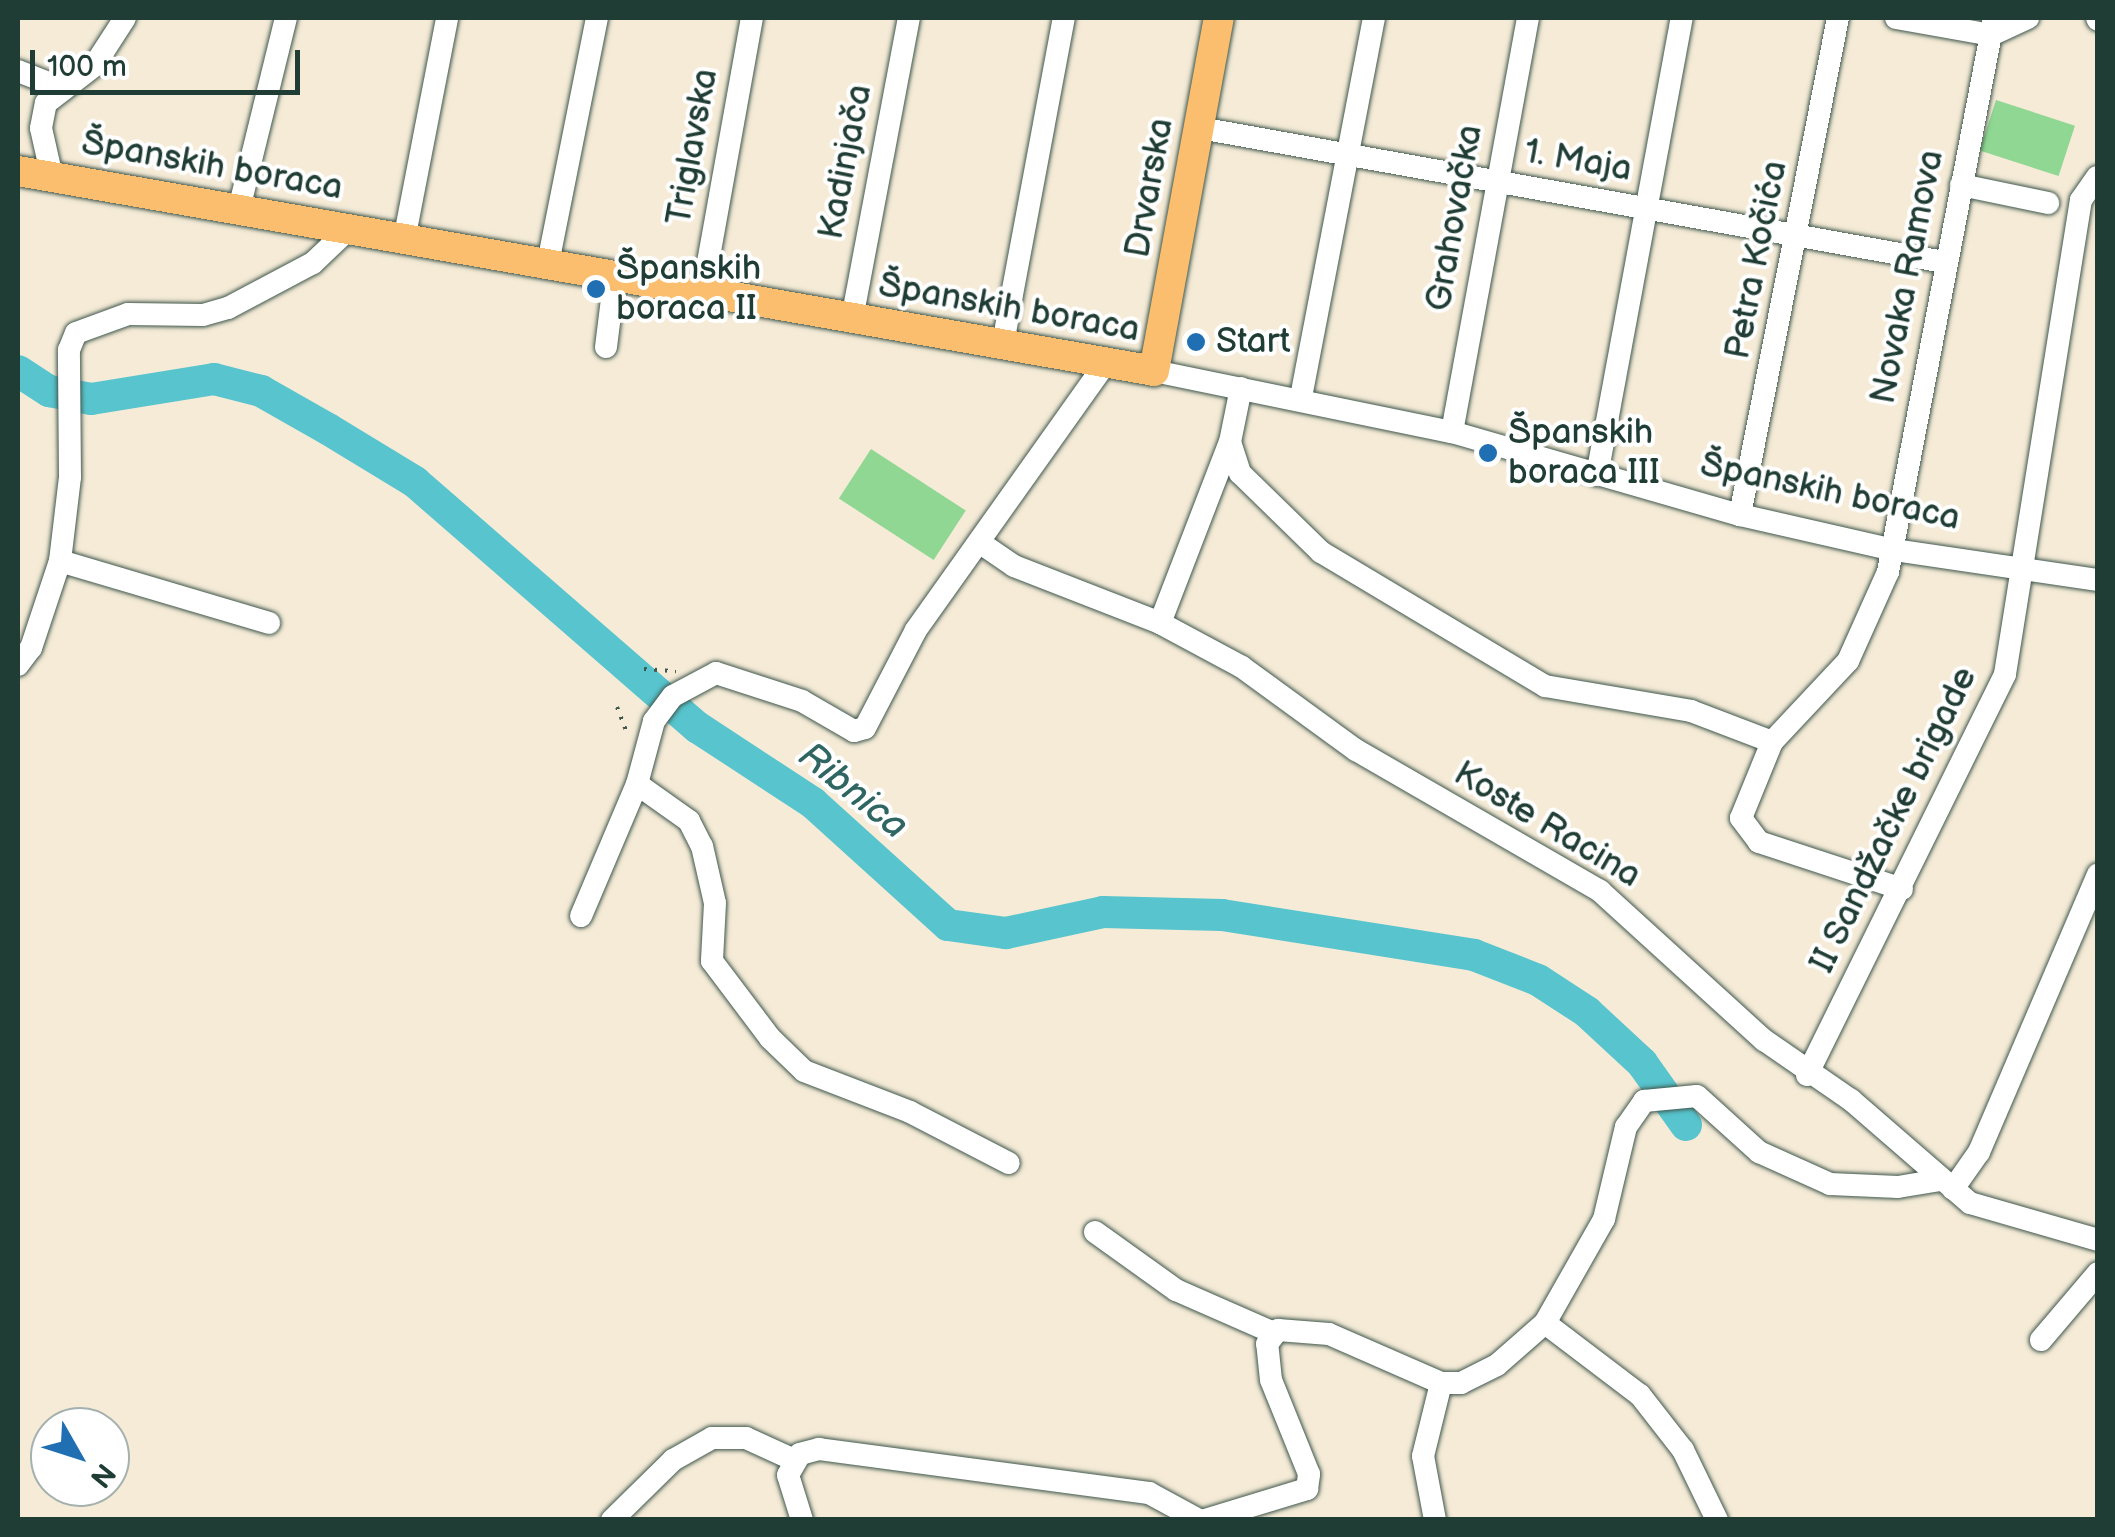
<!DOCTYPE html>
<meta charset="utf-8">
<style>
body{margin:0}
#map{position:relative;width:2115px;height:1537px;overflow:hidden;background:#f5ebd7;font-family:"Balsamiq Sans",sans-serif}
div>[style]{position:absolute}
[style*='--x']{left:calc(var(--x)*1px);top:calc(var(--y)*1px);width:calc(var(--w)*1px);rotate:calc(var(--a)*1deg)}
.green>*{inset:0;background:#8fd793;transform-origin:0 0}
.river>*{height:32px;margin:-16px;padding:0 16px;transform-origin:16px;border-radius:16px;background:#57c4ce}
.path>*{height:4px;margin-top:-2px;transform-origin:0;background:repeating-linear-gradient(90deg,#3f574c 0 2.5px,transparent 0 10.5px)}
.roads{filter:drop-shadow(0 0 2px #3f574c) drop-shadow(0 0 2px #3f574c)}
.minor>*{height:22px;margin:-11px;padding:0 11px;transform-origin:11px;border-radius:11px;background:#fff}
.major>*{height:30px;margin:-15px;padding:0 15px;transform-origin:15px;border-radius:15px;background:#fabe6e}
.dots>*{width:28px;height:28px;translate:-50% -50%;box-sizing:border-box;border:5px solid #fff;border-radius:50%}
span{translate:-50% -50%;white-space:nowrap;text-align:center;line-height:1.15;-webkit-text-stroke:8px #fff;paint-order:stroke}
.street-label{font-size:35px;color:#1f3d34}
.poi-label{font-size:35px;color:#1f3d34}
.left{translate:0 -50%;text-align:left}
.water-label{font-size:38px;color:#306662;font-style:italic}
.frame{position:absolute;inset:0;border:20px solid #1f3d34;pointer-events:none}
.north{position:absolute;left:30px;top:1407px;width:100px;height:100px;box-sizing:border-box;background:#fff;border:2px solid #a5b1ae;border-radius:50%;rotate:129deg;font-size:28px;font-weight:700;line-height:40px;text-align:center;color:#1f3d34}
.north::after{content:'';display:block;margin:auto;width:35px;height:45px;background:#1f6fb2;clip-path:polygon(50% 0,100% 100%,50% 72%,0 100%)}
.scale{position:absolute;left:30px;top:50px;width:270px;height:45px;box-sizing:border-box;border:5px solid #1f3d34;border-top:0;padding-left:12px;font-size:30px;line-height:35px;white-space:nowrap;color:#1f3d34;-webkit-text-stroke:8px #fff;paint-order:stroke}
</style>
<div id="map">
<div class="green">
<div style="left:1996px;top:100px;width:83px;height:53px;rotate:18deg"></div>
<div style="left:871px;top:449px;width:113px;height:59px;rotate:33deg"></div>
</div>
<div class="river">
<div style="--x:18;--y:371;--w:37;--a:33"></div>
<div style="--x:49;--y:391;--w:43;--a:10.8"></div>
<div style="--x:91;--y:399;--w:125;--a:-9.2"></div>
<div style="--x:214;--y:379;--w:49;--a:14.3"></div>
<div style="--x:261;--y:391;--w:77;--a:29.6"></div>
<div style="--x:328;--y:429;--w:102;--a:31.3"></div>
<div style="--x:415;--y:482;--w:374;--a:41"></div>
<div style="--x:697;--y:727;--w:139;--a:33.2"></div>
<div style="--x:813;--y:803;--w:182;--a:42.1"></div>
<div style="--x:948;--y:925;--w:59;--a:7.9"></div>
<div style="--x:1006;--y:933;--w:99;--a:-12.2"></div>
<div style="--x:1103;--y:912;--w:119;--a:1.4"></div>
<div style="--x:1222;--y:915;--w:255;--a:9"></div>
<div style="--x:1474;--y:955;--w:69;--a:21.3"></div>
<div style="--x:1538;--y:980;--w:59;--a:33.1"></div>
<div style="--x:1587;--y:1012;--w:75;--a:42.8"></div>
<div style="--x:1642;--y:1063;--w:76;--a:54.6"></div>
</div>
<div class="path">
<div style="--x:644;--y:669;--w:32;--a:4"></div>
<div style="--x:617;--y:707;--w:30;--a:69"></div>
</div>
<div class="roads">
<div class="minor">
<div style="--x:1896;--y:18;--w:97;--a:10.1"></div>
<div style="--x:1991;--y:35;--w:41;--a:-24.7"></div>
<div style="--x:2097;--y:18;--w:2;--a:63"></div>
<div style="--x:18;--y:71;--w:49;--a:21.4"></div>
<div style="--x:1200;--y:128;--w:756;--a:10.21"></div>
<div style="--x:52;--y:177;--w:50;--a:-102.7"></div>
<div style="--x:41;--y:128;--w:25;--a:-79"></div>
<div style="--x:46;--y:103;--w:61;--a:-37.6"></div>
<div style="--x:94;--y:66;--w:57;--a:-57.1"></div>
<div style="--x:1961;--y:185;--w:89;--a:11.7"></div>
<div style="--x:239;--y:209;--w:197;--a:-76.2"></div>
<div style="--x:404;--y:240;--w:226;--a:-79"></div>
<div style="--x:548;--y:263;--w:250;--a:-78.7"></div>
<div style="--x:703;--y:290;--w:276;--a:-79.8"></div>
<div style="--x:852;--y:319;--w:306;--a:-79.3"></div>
<div style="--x:1003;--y:343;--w:331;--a:-79.4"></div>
<div style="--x:606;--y:347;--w:73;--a:-82.9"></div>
<div style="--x:1154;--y:371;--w:304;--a:11.6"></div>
<div style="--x:1452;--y:432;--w:300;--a:16.1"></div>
<div style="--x:1740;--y:515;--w:158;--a:12.8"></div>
<div style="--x:1894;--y:550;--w:206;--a:8.4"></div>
<div style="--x:1241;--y:388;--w:55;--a:101.5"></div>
<div style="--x:1230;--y:442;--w:33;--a:72"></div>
<div style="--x:1240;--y:473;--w:113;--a:44.3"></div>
<div style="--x:1321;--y:552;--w:261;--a:30.9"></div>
<div style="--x:1545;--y:686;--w:148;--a:9.7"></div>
<div style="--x:1691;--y:711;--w:87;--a:20.9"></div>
<div style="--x:1301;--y:397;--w:386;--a:-79.1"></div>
<div style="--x:1452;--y:432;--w:421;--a:-79.6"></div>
<div style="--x:1597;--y:475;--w:465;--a:-79.5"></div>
<div style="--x:1740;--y:515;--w:507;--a:-78.85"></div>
<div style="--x:979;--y:542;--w:42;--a:34.4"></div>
<div style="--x:1014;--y:566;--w:157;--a:21.3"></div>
<div style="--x:1160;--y:623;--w:93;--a:28.2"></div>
<div style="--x:1242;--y:667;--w:141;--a:36.1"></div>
<div style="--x:1356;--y:750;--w:282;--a:30"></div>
<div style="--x:1600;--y:891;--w:222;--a:42.3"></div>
<div style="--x:1764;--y:1040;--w:106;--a:34.6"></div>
<div style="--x:1851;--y:1100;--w:157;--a:40.9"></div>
<div style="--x:1970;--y:1203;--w:133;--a:16.1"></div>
<div style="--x:60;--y:561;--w:218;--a:16.5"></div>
<div style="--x:1160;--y:623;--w:194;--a:-68.9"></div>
<div style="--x:18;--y:665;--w:21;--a:-53"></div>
<div style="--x:31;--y:648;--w:92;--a:-71.6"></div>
<div style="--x:60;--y:561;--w:85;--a:-83.2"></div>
<div style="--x:70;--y:477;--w:127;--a:-90.5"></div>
<div style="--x:69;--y:350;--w:18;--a:-68"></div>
<div style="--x:76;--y:333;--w:55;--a:-20.1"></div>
<div style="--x:128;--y:314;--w:75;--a:0.8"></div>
<div style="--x:203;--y:315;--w:26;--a:-16"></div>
<div style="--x:228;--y:308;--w:96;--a:-27.9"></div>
<div style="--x:313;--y:263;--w:52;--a:-43.5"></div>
<div style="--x:637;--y:784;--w:64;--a:35.4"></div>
<div style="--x:689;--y:821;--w:28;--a:63"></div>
<div style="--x:702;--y:846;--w:58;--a:77.2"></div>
<div style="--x:715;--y:903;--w:58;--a:93"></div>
<div style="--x:712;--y:961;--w:96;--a:53"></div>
<div style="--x:770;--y:1038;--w:47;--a:44.1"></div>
<div style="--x:804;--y:1071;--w:114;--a:21.1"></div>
<div style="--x:910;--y:1112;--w:111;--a:27.3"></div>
<div style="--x:1902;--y:889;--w:151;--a:-161.8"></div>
<div style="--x:1759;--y:842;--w:30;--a:-127"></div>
<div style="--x:1741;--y:818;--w:82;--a:-67.8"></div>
<div style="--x:1772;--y:742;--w:111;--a:-46.8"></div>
<div style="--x:1848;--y:661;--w:98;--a:-65.8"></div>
<div style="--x:1888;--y:572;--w:564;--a:-79.17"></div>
<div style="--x:581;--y:916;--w:143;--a:-67"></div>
<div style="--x:637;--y:784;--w:65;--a:-74.9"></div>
<div style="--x:654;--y:721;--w:31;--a:-53"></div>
<div style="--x:673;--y:696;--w:49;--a:-28.1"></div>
<div style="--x:716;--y:673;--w:90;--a:18"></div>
<div style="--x:802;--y:701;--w:60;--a:30"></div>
<div style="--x:854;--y:731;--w:11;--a:-15"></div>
<div style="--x:865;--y:728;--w:110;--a:-62.5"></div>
<div style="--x:916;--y:630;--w:328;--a:-54.6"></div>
<div style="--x:1807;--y:1075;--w:447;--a:-63.7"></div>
<div style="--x:2005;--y:674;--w:480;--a:-80.9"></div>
<div style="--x:2081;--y:200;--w:28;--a:-55"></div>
<div style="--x:1953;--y:1189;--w:45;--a:-54.9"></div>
<div style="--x:1979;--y:1152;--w:302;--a:-66.8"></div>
<div style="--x:1095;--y:1232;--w:100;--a:35.6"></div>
<div style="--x:1176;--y:1290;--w:107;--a:23.7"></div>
<div style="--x:1545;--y:1323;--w:119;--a:37.2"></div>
<div style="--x:1640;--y:1395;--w:70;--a:52"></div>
<div style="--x:1683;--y:1450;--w:78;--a:64.1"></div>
<div style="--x:2041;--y:1340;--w:88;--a:-49.6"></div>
<div style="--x:612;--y:1520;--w:86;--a:-44.5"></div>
<div style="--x:673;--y:1460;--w:45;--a:-29.4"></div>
<div style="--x:712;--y:1438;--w:34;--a:0"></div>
<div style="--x:746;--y:1438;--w:53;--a:24.6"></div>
<div style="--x:802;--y:1520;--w:47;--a:-107.3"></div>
<div style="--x:788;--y:1475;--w:24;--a:-60"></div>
<div style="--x:800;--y:1454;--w:20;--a:-15"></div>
<div style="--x:819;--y:1449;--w:333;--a:7.6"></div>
<div style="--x:1149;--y:1493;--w:57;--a:28.4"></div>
<div style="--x:1205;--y:1520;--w:107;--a:-16.9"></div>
<div style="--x:1307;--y:1489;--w:15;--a:-82"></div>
<div style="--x:1309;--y:1474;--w:101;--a:-112"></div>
<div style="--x:1271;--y:1380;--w:36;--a:-96"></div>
<div style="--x:1267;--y:1344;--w:18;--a:-52"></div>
<div style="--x:1278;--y:1330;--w:51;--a:4.5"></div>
<div style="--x:1329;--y:1334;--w:122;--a:23.6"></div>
<div style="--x:1441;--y:1383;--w:20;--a:0"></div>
<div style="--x:1461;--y:1383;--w:40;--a:-26.6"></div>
<div style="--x:1497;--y:1365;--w:64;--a:-41.2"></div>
<div style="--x:1545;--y:1323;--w:120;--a:-60.4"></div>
<div style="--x:1604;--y:1219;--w:95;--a:-76.6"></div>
<div style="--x:1626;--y:1127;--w:32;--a:-55"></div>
<div style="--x:1644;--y:1101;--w:53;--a:-5.4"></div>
<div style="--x:1697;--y:1096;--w:84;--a:42.1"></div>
<div style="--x:1759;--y:1152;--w:78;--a:24.3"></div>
<div style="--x:1830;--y:1184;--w:68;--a:2.5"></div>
<div style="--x:1898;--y:1187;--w:43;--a:-9.5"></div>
<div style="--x:1435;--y:1520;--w:65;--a:-100.6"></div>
<div style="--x:1423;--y:1456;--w:75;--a:-76.1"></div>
</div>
<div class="major">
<div style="--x:18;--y:171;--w:1153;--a:9.98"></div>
<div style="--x:1154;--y:371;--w:359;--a:-79.6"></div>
</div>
</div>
<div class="dots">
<div style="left:596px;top:289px;background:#1f6fb2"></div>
<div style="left:1196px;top:342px;background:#1f6fb2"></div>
<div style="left:1488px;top:453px;background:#1f6fb2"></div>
</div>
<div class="street-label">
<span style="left:693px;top:147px;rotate:-80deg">Triglavska</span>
<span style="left:1578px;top:161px;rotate:10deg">1. Maja</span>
<span style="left:846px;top:162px;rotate:-79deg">Kadinjača</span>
<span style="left:212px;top:166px;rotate:10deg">Španskih boraca</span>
<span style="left:1150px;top:188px;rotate:-80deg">Drvarska</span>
<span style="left:1455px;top:218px;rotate:-80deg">Grahovačka</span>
<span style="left:1757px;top:260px;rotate:-79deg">Petra Kočića</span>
<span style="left:1908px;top:277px;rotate:-79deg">Novaka Ramova</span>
<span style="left:1009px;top:308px;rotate:10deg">Španskih boraca</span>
<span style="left:1830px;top:492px;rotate:12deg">Španskih boraca</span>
<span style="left:1894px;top:820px;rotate:-64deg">II Sandžačke brigade</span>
<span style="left:1547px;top:825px;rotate:31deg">Koste Racina</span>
</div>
<div class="poi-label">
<span class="left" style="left:616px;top:289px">Španskih<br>boraca II</span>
<span class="left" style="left:1216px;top:342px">Start</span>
<span class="left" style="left:1508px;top:453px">Španskih<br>boraca III</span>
</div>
<div class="water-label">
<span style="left:853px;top:791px;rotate:39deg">Ribnica</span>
</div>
<div class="frame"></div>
<div class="north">N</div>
<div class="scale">100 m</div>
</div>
